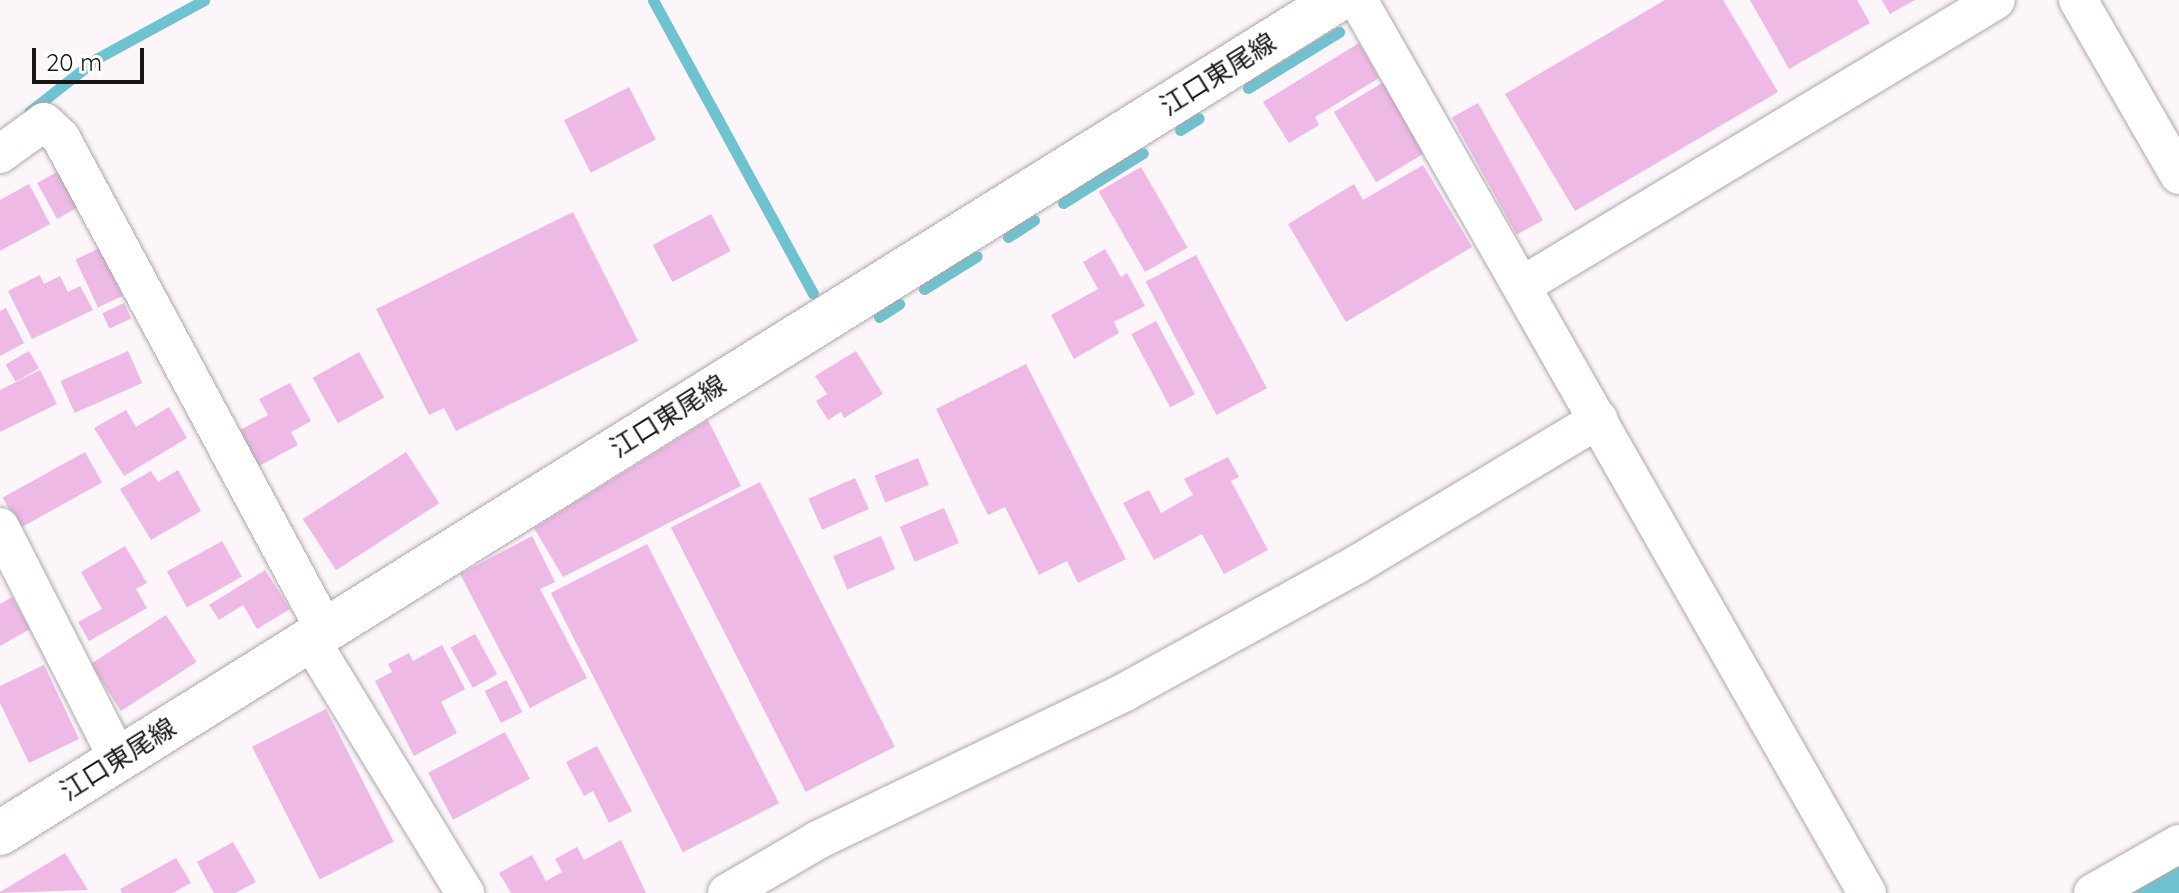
<!DOCTYPE html>
<meta charset="utf-8">
<style>
body{margin:0}
#map{position:relative;width:2179px;height:893px;overflow:hidden;background:#fcf6fb;font-family:Quicksand,"Noto Sans JP",sans-serif}
div>[style]{position:absolute}
[style*='--x']{left:calc(var(--x)*1px);top:calc(var(--y)*1px);width:calc(var(--w)*1px);rotate:calc(var(--a)*1deg)}
.water>*{inset:0;background:#6fc2cf}
.stream>*{height:11px;margin:-5.5px;padding:0 5.5px;transform-origin:5.5px;border-radius:5.5px;background:#6fc2cf}
.building>*{inset:0;background:#eeb9e4;transform-origin:0 0}
.roads{filter:drop-shadow(0 0 2px #ada8ac) drop-shadow(0 0 2px #ada8ac)}
.minor>*{height:38px;margin:-19px;padding:0 19px;transform-origin:19px;border-radius:19px;background:#fff}
.major>*{height:44px;margin:-22px;padding:0 22px;transform-origin:22px;border-radius:22px;background:#fff}
span{translate:-50% -50%;white-space:nowrap;text-align:center;line-height:1.15;-webkit-text-stroke:6px #fff;paint-order:stroke}
.street-label{font-size:26px;color:#181618}
.scale{position:absolute;left:32px;top:48px;width:112px;height:36px;box-sizing:border-box;border:4px solid #181618;border-top:0;padding-left:10px;font-size:24px;line-height:28px;white-space:nowrap;color:#181618;-webkit-text-stroke:6px #fff;paint-order:stroke}
</style>
<div id="map">
<div class="water">
<div style="clip-path:polygon(2179px 865px,2179px 893px,2129px 893px)"></div>
</div>
<div class="stream">
<div style="--x:653;--y:0;--w:334;--a:61.4"></div>
<div style="--x:1248;--y:88;--w:107;--a:-31.6"></div>
<div style="--x:29;--y:112;--w:85;--a:-38.3"></div>
<div style="--x:96;--y:59;--w:123;--a:-28.6"></div>
<div style="--x:1180;--y:130;--w:22;--a:-32"></div>
<div style="--x:1063;--y:203;--w:94;--a:-32"></div>
<div style="--x:1008;--y:237;--w:31;--a:-33"></div>
<div style="--x:924;--y:289;--w:62;--a:-31.9"></div>
<div style="--x:879;--y:317;--w:24;--a:-33"></div>
</div>
<div class="building">
<div style="clip-path:polygon(1665px 0,1723px 0,1778px 92px,1575px 211px,1505px 94px)"></div>
<div style="clip-path:polygon(1750px 0,1857px 0,1870px 23px,1789px 69px)"></div>
<div style="clip-path:polygon(1882px 0,1915px 0,1890px 14px)"></div>
<div style="clip-path:polygon(1359px 43px,1379px 78px,1315px 117px,1319px 125px,1289px 143px,1263px 102px)"></div>
<div style="left:1387px;top:80px;width:82px;height:62px;rotate:59deg"></div>
<div style="left:629px;top:87px;width:59px;height:73px;rotate:63deg"></div>
<div style="left:1478px;top:103px;width:134px;height:30px;rotate:61deg"></div>
<div style="clip-path:polygon(1423px 165px,1472px 247px,1346px 322px,1288px 224px,1354px 184px,1363px 200px)"></div>
<div style="left:1141px;top:167px;width:93px;height:49px;rotate:60deg"></div>
<div style="left:59px;top:171px;width:41px;height:25px;rotate:61deg"></div>
<div style="clip-path:polygon(29px 184px,50px 224px,0 251px,0 200px)"></div>
<div style="clip-path:polygon(573px 212px,638px 341px,456px 431px,444px 408px,429px 415px,376px 309px)"></div>
<div style="left:711px;top:214px;width:42px;height:66px;rotate:62deg"></div>
<div style="left:100px;top:248px;width:53px;height:27px;rotate:65deg"></div>
<div style="clip-path:polygon(1105px 249px,1121px 277px,1127px 273px,1145px 306px,1114px 322px,1119px 333px,1074px 359px,1051px 315px,1098px 289px,1083px 262px)"></div>
<div style="left:1196px;top:255px;width:151px;height:57px;rotate:62deg"></div>
<div style="clip-path:polygon(40px 275px,44px 284px,60px 276px,68px 292px,80px 286px,93px 310px,32px 339px,8px 291px)"></div>
<div style="left:124px;top:303px;width:17px;height:24px;rotate:65deg"></div>
<div style="clip-path:polygon(6px 308px,24px 343px,0 356px,0 311px)"></div>
<div style="left:1156px;top:321px;width:83px;height:28px;rotate:62deg"></div>
<div style="left:29px;top:351px;width:20px;height:27px;rotate:60deg"></div>
<div style="left:128px;top:351px;width:35px;height:74px;rotate:66deg"></div>
<div style="clip-path:polygon(856px 351px,883px 394px,844px 418px,841px 412px,828px 420px,816px 401px,827px 394px,815px 376px)"></div>
<div style="left:359px;top:352px;width:52px;height:53px;rotate:61deg"></div>
<div style="clip-path:polygon(1026px 364px,1126px 559px,1078px 583px,1067px 561px,1039px 575px,1005px 507px,988px 515px,936px 409px)"></div>
<div style="clip-path:polygon(40px 370px,57px 404px,0 432px,0 390px)"></div>
<div style="clip-path:polygon(290px 383px,311px 421px,291px 432px,298px 445px,259px 466px,240px 430px,268px 415px,259px 399px)"></div>
<div style="clip-path:polygon(169px 407px,187px 438px,124px 476px,94px 428px,126px 410px,136px 427px)"></div>
<div style="clip-path:polygon(708px 420px,741px 486px,563px 577px,534px 528px)"></div>
<div style="left:85px;top:452px;width:35px;height:94px;rotate:61deg"></div>
<div style="left:406px;top:452px;width:61px;height:123px;rotate:57deg"></div>
<div style="clip-path:polygon(1228px 457px,1239px 477px,1231px 481px,1268px 550px,1224px 574px,1202px 534px,1154px 560px,1123px 503px,1149px 490px,1161px 513px,1193px 495px,1184px 479px)"></div>
<div style="left:918px;top:458px;width:29px;height:47px;rotate:68deg"></div>
<div style="clip-path:polygon(178px 470px,201px 511px,151px 540px,120px 489px,151px 471px,158px 482px)"></div>
<div style="left:855px;top:478px;width:34px;height:51px;rotate:66deg"></div>
<div style="left:760px;top:482px;width:297px;height:100px;rotate:63deg"></div>
<div style="left:944px;top:508px;width:38px;height:48px;rotate:67deg"></div>
<div style="clip-path:polygon(532px 536px,555px 582px,540px 589px,587px 678px,530px 708px,460px 574px)"></div>
<div style="left:881px;top:536px;width:36px;height:52px;rotate:67deg"></div>
<div style="left:222px;top:541px;width:41px;height:63px;rotate:61deg"></div>
<div style="left:647px;top:544px;width:291px;height:108px;rotate:63deg"></div>
<div style="clip-path:polygon(125px 546px,147px 583px,136px 589px,147px 608px,89px 641px,78px 622px,102px 609px,81px 572px)"></div>
<div style="clip-path:polygon(265px 570px,290px 609px,257px 629px,243px 605px,219px 620px,209px 605px)"></div>
<div style="clip-path:polygon(12px 597px,30px 629px,0 646px,0 604px)"></div>
<div style="left:166px;top:615px;width:56px;height:90px;rotate:57deg"></div>
<div style="left:475px;top:634px;width:46px;height:28px;rotate:61deg"></div>
<div style="clip-path:polygon(442px 645px,465px 689px,441px 702px,457px 733px,414px 756px,375px 681px,392px 672px,388px 664px,409px 653px,413px 661px)"></div>
<div style="clip-path:polygon(44px 665px,79px 739px,29px 763px,0 703px,0 686px)"></div>
<div style="left:506px;top:680px;width:36px;height:24px;rotate:63deg"></div>
<div style="left:326px;top:709px;width:149px;height:83px;rotate:63deg"></div>
<div style="left:505px;top:732px;width:53px;height:87px;rotate:62deg"></div>
<div style="clip-path:polygon(597px 746px,632px 811px,609px 823px,593px 791px,584px 796px,566px 762px)"></div>
<div style="clip-path:polygon(621px 840px,646px 893px,511px 893px,499px 873px,532px 855px,546px 881px,562px 872px,555px 859px,577px 847px,584px 860px)"></div>
<div style="clip-path:polygon(233px 842px,256px 882px,235px 893px,214px 893px,197px 862px)"></div>
<div style="clip-path:polygon(65px 853px,88px 890px,0 893px,0 892px)"></div>
<div style="clip-path:polygon(176px 858px,191px 883px,173px 893px,122px 893px,120px 889px)"></div>
</div>
<div class="roads">
<div class="minor">
<div style="--x:1358;--y:0;--w:1028;--a:60.32"></div>
<div style="--x:2078;--y:0;--w:202;--a:60"></div>
<div style="--x:0;--y:154;--w:54;--a:-36"></div>
<div style="--x:44;--y:122;--w:23;--a:43"></div>
<div style="--x:61;--y:138;--w:558;--a:61.78"></div>
<div style="--x:1523;--y:285;--w:552;--a:-31.07"></div>
<div style="--x:0;--y:527;--w:260;--a:63"></div>
<div style="--x:310;--y:639;--w:298;--a:58.6"></div>
<div style="--x:727;--y:893;--w:105;--a:-30.2"></div>
<div style="--x:818;--y:840;--w:341;--a:-25.7"></div>
<div style="--x:1125;--y:692;--w:264;--a:-28.8"></div>
<div style="--x:1356;--y:565;--w:283;--a:-31"></div>
<div style="--x:2093;--y:893;--w:99;--a:-29.7"></div>
</div>
<div class="major">
<div style="--x:0;--y:833;--w:1575;--a:-31.92"></div>
</div>
</div>
<div class="street-label">
<span style="left:1218px;top:74px;rotate:-32deg">江口東尾線</span>
<span style="left:668px;top:416px;rotate:-32deg">江口東尾線</span>
<span style="left:118px;top:759px;rotate:-32deg">江口東尾線</span>
</div>
<div class="scale">20 m</div>
</div>
